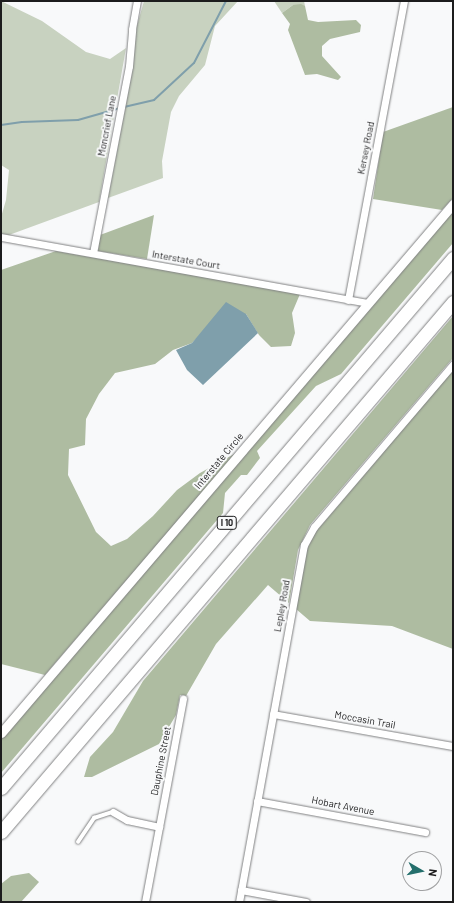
<!DOCTYPE html>
<style>
body{margin:0}
#map{position:relative;width:454px;height:903px;overflow:hidden;background:#f8f9fa;font-family:Barlow,sans-serif}
div>[style]{position:absolute}
[style*='--x']{left:calc(var(--x)*1px);top:calc(var(--y)*1px);width:calc(var(--w)*1px);rotate:calc(var(--a)*1deg)}
.green>*{inset:0;background:#c8d2c0}
.forest>*{inset:0;background:#aebca1}
.water>*{inset:0;background:#7f9fab}
.stream>*{height:2px;margin:-1px;padding:0 1px;transform-origin:1px;border-radius:1px;background:#7f9fab}
.roads{filter:drop-shadow(0 0 1px #808182) drop-shadow(0 0 1px #808182)}
.service>*{height:3.5px;margin:-1.75px;padding:0 1.75px;transform-origin:1.75px;border-radius:1.75px;background:#fff}
.minor>*{height:7px;margin:-3.5px;padding:0 3.5px;transform-origin:3.5px;border-radius:3.5px;background:#fff}
.tertiary>*{height:9px;margin:-4.5px;padding:0 4.5px;transform-origin:4.5px;border-radius:4.5px;background:#fff}
.motorway>*{height:13px;margin:-6.5px;padding:0 6.5px;transform-origin:6.5px;border-radius:6.5px;background:#fff}
span{translate:-50% -50%;white-space:nowrap;text-align:center;line-height:1.15;-webkit-text-stroke:4px #f8f9fa;paint-order:stroke}
.shield-label span{padding:1px 3px;background:#f8f9fa;border:1px solid;border-radius:3px;-webkit-text-stroke-width:0}
.shield-label{font-size:9px;color:#1c1c1d;font-weight:700}
.street-label{font-size:10px;color:#1c1c1d}
.frame{position:absolute;inset:0;border:2px solid #1c1c1d;pointer-events:none}
.north{position:absolute;left:402px;top:851px;width:40px;height:40px;box-sizing:border-box;background:#f8f9fa;border:1px solid #a0a1a2;border-radius:50%;rotate:99deg;font-size:11px;font-weight:700;line-height:16px;text-align:center;color:#1c1c1d}
.north::after{content:'';display:block;margin:auto;width:14px;height:18px;background:#246f6c;clip-path:polygon(50% 0,100% 100%,50% 72%,0 100%)}
</style>
<div id="map">
<div class="green">
<div style="clip-path:polygon(1px 1px,42px 21px,86px 52px,110px 59px,126px 48px,99px 202px,9px 235px,1px 234px,1px 217px,6px 200px,9px 170px,1px 165px)"></div>
<div style="clip-path:polygon(144px 1px,238px 1px,215px 26px,205px 65px,179px 96px,171px 112px,162px 161px,163px 178px,108px 198px,133px 67px,136px 29px)"></div>
<div style="clip-path:polygon(274px 1px,304px 1px,305px 6px,293px 5px,282px 13px)"></div>
</div>
<div class="forest">
<div style="clip-path:polygon(301px 4px,305px 6px,308px 20px,318px 22px,356px 20px,361px 25px,360px 32px,330px 39px,322px 46px,322px 56px,341px 77px,338px 80px,317px 74px,305px 75px,288px 30px,290px 24px,282px 13px,293px 5px)"></div>
<div style="clip-path:polygon(453px 107px,453px 198px,442px 210px,373px 199px,383px 132px)"></div>
<div style="clip-path:polygon(453px 210px,453px 243px,341px 374px,316px 386px,257px 451px,260px 458px,247px 475px,241px 475px,225px 493px,223px 513px,1px 773px,1px 739px)"></div>
<div style="clip-path:polygon(154px 215px,147px 259px,98px 251px,100px 235px)"></div>
<div style="clip-path:polygon(56px 251px,300px 294px,292px 313px,295px 333px,291px 346px,271px 347px,259px 335px,246px 314px,209px 325px,192px 343px,173px 350px,155px 364px,115px 373px,99px 394px,86px 419px,85px 445px,69px 449px,68px 475px,96px 532px,111px 546px,127px 539px,153px 516px,177px 490px,200px 473px,236px 453px,1px 726px,45px 675px,1px 664px,1px 270px)"></div>
<div style="clip-path:polygon(453px 316px,453px 358px,310px 525px,298px 550px,289px 603px,268px 585px,216px 644px,186px 696px,180px 695px,176px 715px,159px 744px,92px 777px,84px 777px,90px 757px,113px 732px,143px 681px)"></div>
<div style="clip-path:polygon(453px 370px,453px 649px,392px 626px,310px 621px,296px 609px,306px 552px,314px 534px)"></div>
<div style="clip-path:polygon(29px 873px,39px 882px,21px 902px,1px 902px,1px 884px,11px 876px)"></div>
</div>
<div class="water">
<div style="clip-path:polygon(226px 302px,246px 314px,258px 333px,203px 385px,187px 370px,176px 350px,192px 343px)"></div>
</div>
<div class="stream">
<div style="--x:124;--y:107;--w:31;--a:-13"></div>
<div style="--x:154;--y:100;--w:54;--a:-42.8"></div>
<div style="--x:194;--y:63;--w:70;--a:-62.7"></div>
<div style="--x:1;--y:125;--w:21;--a:-8"></div>
<div style="--x:22;--y:122;--w:56;--a:-2"></div>
<div style="--x:78;--y:120;--w:44;--a:-15.9"></div>
</div>
<div class="roads">
<div class="service">
<div style="--x:78;--y:842;--w:29;--a:-56"></div>
<div style="--x:94;--y:818;--w:20;--a:-18"></div>
</div>
<div class="minor">
<div style="--x:1;--y:237;--w:373;--a:10.2"></div>
<div style="--x:93;--y:253;--w:190;--a:-79.1"></div>
<div style="--x:129;--y:66;--w:37;--a:-85"></div>
<div style="--x:132;--y:29;--w:28;--a:-80"></div>
<div style="--x:348;--y:300;--w:304;--a:-79.4"></div>
<div style="--x:273;--y:714;--w:183;--a:10.1"></div>
<div style="--x:257;--y:801;--w:171;--a:10.5"></div>
<div style="--x:113;--y:812;--w:16;--a:30"></div>
<div style="--x:127;--y:820;--w:33;--a:12"></div>
<div style="--x:241;--y:890;--w:66;--a:10.5"></div>
<div style="--x:145;--y:902;--w:207;--a:-79.4"></div>
<div style="--x:239;--y:902;--w:363;--a:-79.7"></div>
<div style="--x:304;--y:545;--w:21;--a:-61"></div>
<div style="--x:314;--y:527;--w:214;--a:-49.5"></div>
</div>
<div class="tertiary">
<div style="--x:1;--y:733;--w:696;--a:-49.49"></div>
</div>
<div class="motorway">
<div style="--x:1;--y:788;--w:697;--a:-49.54"></div>
<div style="--x:1;--y:832;--w:697;--a:-49.54"></div>
</div>
</div>
<div class="shield-label">
<span style="left:227px;top:523px">I 10</span>
</div>
<div class="street-label">
<span style="left:107px;top:126px;rotate:-79deg">Moncrief Lane</span>
<span style="left:366px;top:148px;rotate:-79deg">Kersey Road</span>
<span style="left:186px;top:260px;rotate:10deg">Interstate Court</span>
<span style="left:219px;top:461px;rotate:-50deg">Interstate Circle</span>
<span style="left:282px;top:606px;rotate:-80deg">Lepley Road</span>
<span style="left:365px;top:720px;rotate:10deg">Moccasin Trail</span>
<span style="left:161px;top:761px;rotate:-79deg">Dauphine Street</span>
<span style="left:343px;top:806px;rotate:11deg">Hobart Avenue</span>
</div>
<div class="frame"></div>
<div class="north">N</div>
</div>
